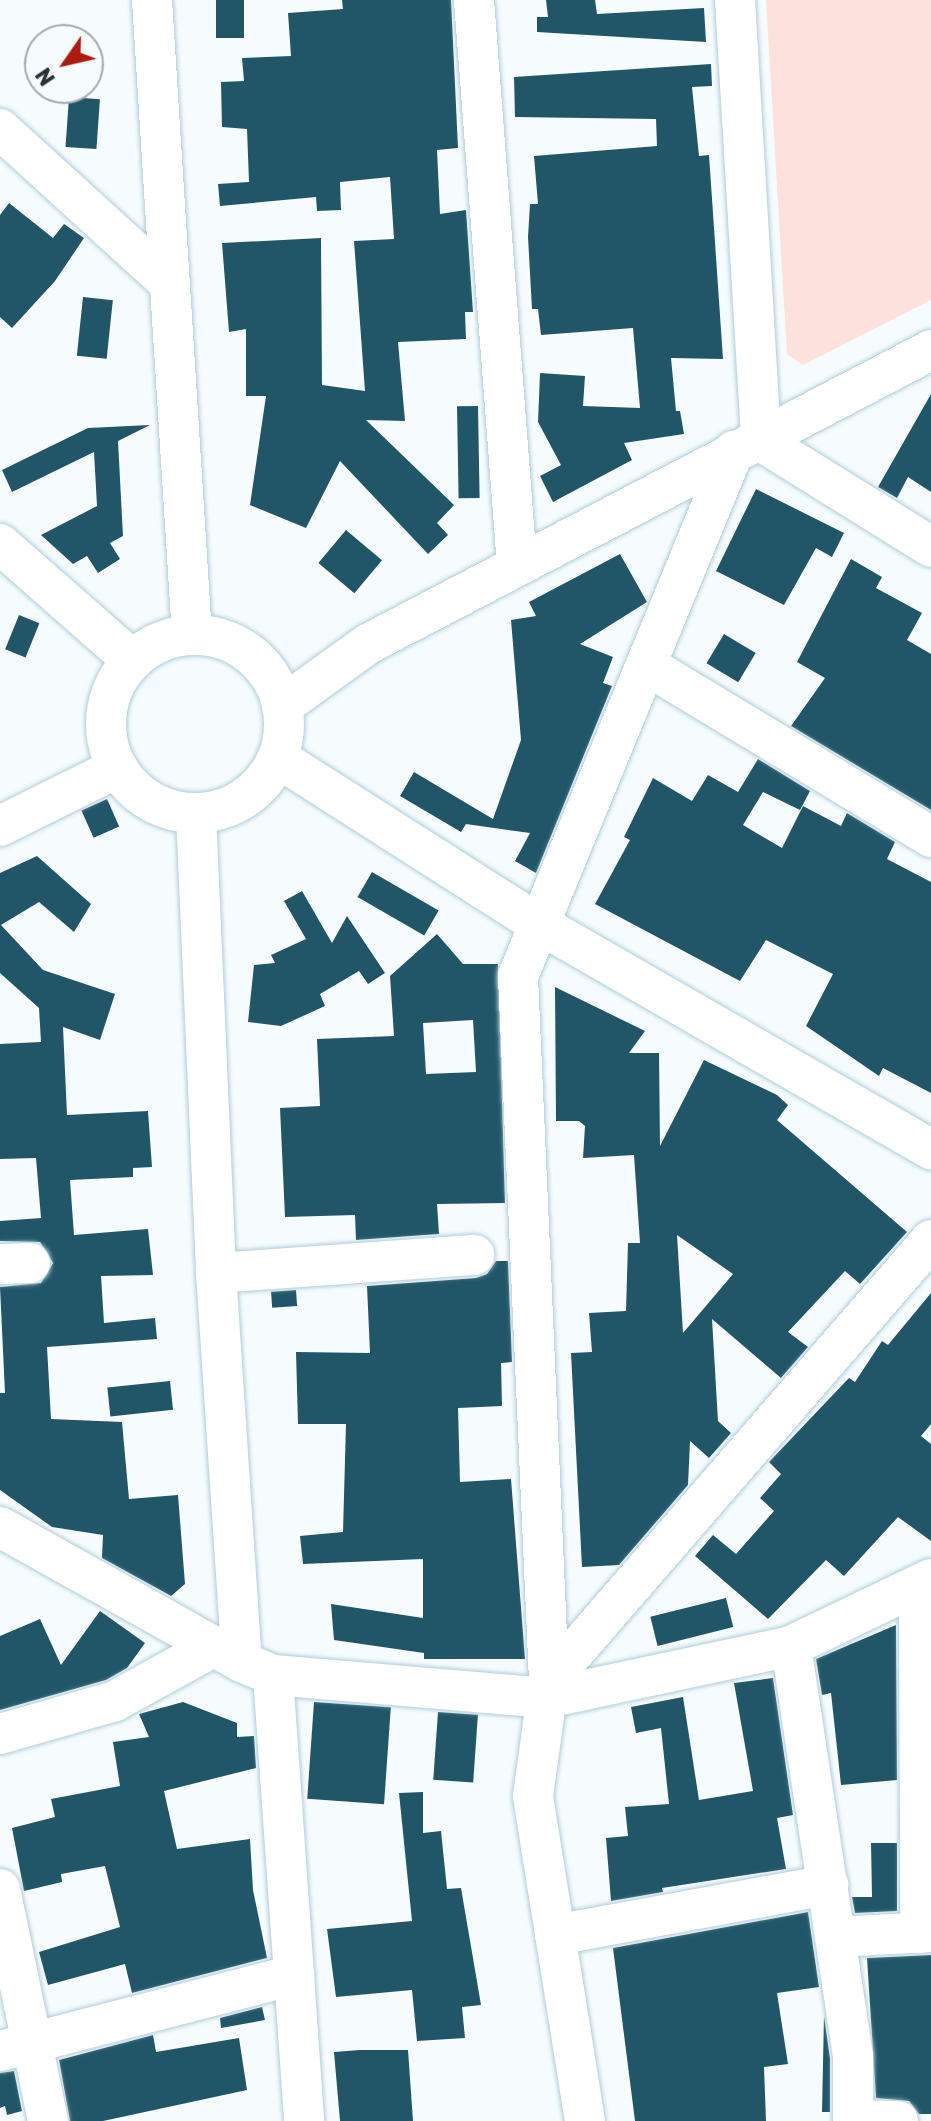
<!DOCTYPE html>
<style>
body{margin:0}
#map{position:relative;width:931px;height:2121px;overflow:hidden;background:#f6fcfe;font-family:Rubik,sans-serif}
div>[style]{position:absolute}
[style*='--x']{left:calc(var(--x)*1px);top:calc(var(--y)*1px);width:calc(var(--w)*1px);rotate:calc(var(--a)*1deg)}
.green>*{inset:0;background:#fce1dc}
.building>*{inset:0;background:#215669;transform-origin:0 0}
.roads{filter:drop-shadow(0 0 2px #b0ccd8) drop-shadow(0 0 2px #b0ccd8)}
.minor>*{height:40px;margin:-20px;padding:0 20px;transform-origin:20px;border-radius:20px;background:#fff}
.minor>.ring{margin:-20px;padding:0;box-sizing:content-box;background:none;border:40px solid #fff;border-radius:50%}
span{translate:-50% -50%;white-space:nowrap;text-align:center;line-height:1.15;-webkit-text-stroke:8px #f6fcfe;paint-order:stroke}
.north{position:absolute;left:24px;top:24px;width:80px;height:80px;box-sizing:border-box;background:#f6fcfe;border:2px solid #a3abae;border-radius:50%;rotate:236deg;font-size:22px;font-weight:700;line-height:32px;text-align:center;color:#273237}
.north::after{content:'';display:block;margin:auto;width:28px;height:36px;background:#ac1b0f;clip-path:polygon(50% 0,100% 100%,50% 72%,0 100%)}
</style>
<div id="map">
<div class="green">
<div style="clip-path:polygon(766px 0,931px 0,931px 300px,803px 365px,787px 354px)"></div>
</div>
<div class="building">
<div style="left:216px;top:0;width:28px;height:38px"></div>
<div style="clip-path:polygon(342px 0,451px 0,458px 148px,437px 150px,440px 214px,466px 210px,473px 312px,465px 312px,466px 339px,398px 342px,405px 421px,366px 420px,454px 505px,437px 523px,448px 535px,428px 554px,340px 461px,306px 528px,250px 505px,266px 396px,246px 396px,246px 329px,229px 332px,222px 243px,321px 238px,322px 385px,365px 391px,354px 241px,394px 239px,390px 177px,340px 182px,341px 210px,317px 211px,316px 197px,220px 206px,218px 184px,249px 182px,247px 129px,222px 127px,221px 82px,244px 81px,242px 58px,291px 56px,288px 13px,343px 9px)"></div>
<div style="clip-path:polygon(546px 0,595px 0,597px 14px,704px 8px,706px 42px,537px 32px,537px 17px,548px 17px)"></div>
<div style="clip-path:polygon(711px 64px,712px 86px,692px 87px,699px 156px,709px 155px,723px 359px,671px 358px,676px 411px,680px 411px,684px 434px,624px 443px,632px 460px,553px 502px,540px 476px,561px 465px,538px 422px,540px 373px,585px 376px,583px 406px,640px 408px,633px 328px,541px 335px,538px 309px,532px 309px,528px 237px,530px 204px,538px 204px,534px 156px,657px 146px,656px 119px,515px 117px,514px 77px)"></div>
<div style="left:69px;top:97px;width:31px;height:50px;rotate:4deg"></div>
<div style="clip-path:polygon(9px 203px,53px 238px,64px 224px,84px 238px,55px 281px,12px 328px,0 317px,0 215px)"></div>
<div style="left:83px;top:297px;width:30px;height:59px;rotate:6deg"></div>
<div style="clip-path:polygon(931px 394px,931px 492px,908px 477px,897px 498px,878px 487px)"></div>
<div style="left:478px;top:406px;width:92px;height:21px;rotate:89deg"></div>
<div style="clip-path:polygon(150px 425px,118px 441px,123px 536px,110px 543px,120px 559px,98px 573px,87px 556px,73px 564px,41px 535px,97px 506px,94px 452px,12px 492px,2px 470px,88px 428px)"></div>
<div style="clip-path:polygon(756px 489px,844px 533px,832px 557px,816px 548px,784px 605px,716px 571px)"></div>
<div style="left:346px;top:530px;width:47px;height:43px;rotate:40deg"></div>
<div style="clip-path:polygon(620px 554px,647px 602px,580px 644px,613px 657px,603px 683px,612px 686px,536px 873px,515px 861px,530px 833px,466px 824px,461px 832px,400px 796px,414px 772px,493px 819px,521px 740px,511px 620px,536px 616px,529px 602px)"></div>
<div style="clip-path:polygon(851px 559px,882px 577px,876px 588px,922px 613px,907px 640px,931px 654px,931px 810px,791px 726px,825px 678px,797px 662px)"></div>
<div style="left:19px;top:615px;width:22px;height:37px;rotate:22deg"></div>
<div style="left:724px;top:634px;width:37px;height:34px;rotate:31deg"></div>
<div style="clip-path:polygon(758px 759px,810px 791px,800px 810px,763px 792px,743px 825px,782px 848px,803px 806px,841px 826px,847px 813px,895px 842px,887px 859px,931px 882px,931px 1093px,883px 1068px,879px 1076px,806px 1026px,833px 974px,766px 940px,740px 981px,595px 904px,630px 840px,624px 837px,653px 778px,692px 801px,708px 775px,738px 792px)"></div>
<div style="left:107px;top:799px;width:30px;height:28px;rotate:66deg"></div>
<div style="clip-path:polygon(37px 856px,91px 904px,74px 932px,39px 902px,1px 925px,43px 970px,115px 994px,100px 1040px,63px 1027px,67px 1115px,148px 1111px,152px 1167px,133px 1168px,133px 1177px,70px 1180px,74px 1235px,148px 1229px,153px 1275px,101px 1276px,104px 1323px,155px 1318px,157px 1339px,47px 1347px,51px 1419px,122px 1422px,129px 1499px,178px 1495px,185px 1584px,171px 1596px,102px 1558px,103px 1535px,52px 1527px,0 1490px,0 1393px,5px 1393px,0 1287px,41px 1283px,53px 1263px,40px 1242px,0 1241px,0 1221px,41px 1218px,36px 1158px,0 1159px,0 1044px,41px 1042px,39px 1008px,0 973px,0 873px)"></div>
<div style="left:372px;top:872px;width:77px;height:29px;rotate:30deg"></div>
<div style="clip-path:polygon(302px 891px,332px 943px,347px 916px,385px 973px,368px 984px,359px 971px,320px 994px,325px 1006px,281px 1026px,248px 1022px,254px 965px,275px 963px,271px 955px,306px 939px,284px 901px)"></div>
<div style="clip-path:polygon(evenodd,437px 934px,463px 964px,498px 964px,505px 1203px,437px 1204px,439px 1234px,356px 1240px,355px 1215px,285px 1217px,280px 1108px,320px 1106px,317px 1039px,394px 1036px,390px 976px,437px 934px,473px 1020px,476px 1072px,426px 1074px,423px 1023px,473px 1020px)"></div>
<div style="clip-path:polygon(evenodd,555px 987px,645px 1031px,629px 1053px,659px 1053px,660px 1146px,704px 1060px,777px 1095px,788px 1105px,777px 1120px,907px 1232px,860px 1284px,845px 1271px,788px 1332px,808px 1347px,781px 1378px,712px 1319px,718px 1421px,731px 1433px,709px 1458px,690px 1441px,688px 1485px,619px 1565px,582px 1567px,571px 1353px,592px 1352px,589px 1313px,626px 1311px,628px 1243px,640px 1243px,634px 1155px,583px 1158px,585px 1126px,579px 1121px,556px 1121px,555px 987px,677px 1235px,733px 1274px,683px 1333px,677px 1235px)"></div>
<div style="clip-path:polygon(496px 1261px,508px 1261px,512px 1362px,501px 1363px,502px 1406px,458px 1408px,460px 1482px,511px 1479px,525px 1659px,424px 1659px,424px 1653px,334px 1640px,331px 1604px,423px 1618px,423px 1559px,303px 1564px,300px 1536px,343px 1532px,346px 1424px,298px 1424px,296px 1352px,370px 1353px,367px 1286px,476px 1278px,487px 1274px)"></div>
<div style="left:296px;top:1290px;width:16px;height:25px;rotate:86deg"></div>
<div style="clip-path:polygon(931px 1293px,931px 1424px,921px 1436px,931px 1444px,931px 1541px,898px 1517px,844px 1576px,826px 1560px,768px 1619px,695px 1556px,713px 1535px,736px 1554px,774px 1511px,760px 1498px,781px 1474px,769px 1462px,849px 1378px,855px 1382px,882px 1341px,888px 1345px)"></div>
<div style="left:170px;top:1381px;width:29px;height:63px;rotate:84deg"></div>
<div style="left:726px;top:1598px;width:30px;height:78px;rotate:76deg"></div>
<div style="clip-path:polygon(100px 1611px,145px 1643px,127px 1668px,106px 1680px,0 1710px,0 1636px,40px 1619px,61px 1665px)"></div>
<div style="clip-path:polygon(896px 1625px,897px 1780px,841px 1785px,831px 1693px,822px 1695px,816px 1659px)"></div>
<div style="clip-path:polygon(773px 1678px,793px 1815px,777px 1818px,786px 1869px,662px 1888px,663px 1892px,611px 1901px,606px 1838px,628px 1836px,625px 1807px,669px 1804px,661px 1728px,636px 1733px,631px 1707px,683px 1697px,699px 1800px,753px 1791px,734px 1683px)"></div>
<div style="clip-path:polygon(183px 1702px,237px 1723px,237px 1737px,254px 1736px,256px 1768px,164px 1791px,177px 1849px,250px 1839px,253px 1890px,267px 1958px,132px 1993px,125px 1964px,48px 1985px,39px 1952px,120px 1927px,105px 1866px,61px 1874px,62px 1882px,24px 1891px,12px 1828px,55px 1817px,51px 1799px,120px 1786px,113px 1742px,149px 1737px,139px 1714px)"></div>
<div style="left:314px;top:1702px;width:77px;height:97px;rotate:4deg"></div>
<div style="left:438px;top:1712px;width:40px;height:68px;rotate:4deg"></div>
<div style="clip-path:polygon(423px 1792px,423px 1833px,441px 1831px,447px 1889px,461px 1888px,481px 2005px,462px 2007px,465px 2038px,417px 2041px,412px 1990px,336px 1997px,327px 1929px,412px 1921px,399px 1793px)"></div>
<div style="clip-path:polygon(871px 1843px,897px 1843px,897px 1911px,855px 1913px,852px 1897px,872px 1897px)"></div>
<div style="clip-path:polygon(808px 1912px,819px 1987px,777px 1993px,788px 2064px,764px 2067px,766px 2121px,635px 2121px,613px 1948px)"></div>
<div style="clip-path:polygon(931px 1955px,931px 2114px,919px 2114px,909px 2101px,876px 2098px,867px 1958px)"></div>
<div style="clip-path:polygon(262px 2007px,265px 2020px,221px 2028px,220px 2018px)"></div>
<div style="clip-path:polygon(824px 2016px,830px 2058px,830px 2112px,822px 2112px)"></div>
<div style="clip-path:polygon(153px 2035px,156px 2052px,239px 2038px,247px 2090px,103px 2121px,70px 2121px,59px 2060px)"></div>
<div style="clip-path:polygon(360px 2050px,408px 2050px,413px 2121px,340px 2121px,334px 2052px)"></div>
<div style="clip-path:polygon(14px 2071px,22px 2111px,7px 2115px,5px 2106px,0 2108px,0 2073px)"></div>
</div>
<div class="roads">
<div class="minor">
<div style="--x:152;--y:0;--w:636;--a:86.4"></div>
<div style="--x:474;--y:0;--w:567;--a:85.65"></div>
<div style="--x:735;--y:0;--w:442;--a:86.6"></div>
<div style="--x:761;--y:441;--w:200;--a:31.9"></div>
<div style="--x:0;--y:129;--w:224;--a:42.3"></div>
<div style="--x:0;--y:544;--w:176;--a:41.3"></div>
<div class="ring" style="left:106px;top:635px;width:138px;height:138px"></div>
<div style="--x:646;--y:665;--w:333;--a:31.1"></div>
<div style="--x:282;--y:706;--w:106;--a:-35.8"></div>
<div style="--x:368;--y:644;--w:635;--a:-27.57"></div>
<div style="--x:278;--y:758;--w:309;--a:32.5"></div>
<div style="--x:539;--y:924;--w:452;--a:29.9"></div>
<div style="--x:196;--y:813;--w:460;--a:87.5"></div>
<div style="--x:216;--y:1273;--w:390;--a:86.2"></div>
<div style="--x:0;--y:826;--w:131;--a:-26.4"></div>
<div style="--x:0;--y:1264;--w:30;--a:-2"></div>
<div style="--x:216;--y:1273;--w:259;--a:-4"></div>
<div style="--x:0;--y:1527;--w:277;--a:29.2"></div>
<div style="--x:242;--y:1662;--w:34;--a:23"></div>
<div style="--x:273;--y:1675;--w:275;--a:4.8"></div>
<div style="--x:547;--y:1698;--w:249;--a:-12"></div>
<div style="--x:791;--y:1646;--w:155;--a:-25.6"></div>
<div style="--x:919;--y:1586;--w:347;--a:89.8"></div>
<div style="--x:791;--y:1646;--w:415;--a:81.4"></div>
<div style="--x:853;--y:2056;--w:65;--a:90"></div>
<div style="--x:273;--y:1675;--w:447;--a:86"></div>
<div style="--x:549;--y:1681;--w:583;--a:-49.1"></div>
<div style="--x:0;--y:1734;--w:120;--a:-16"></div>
<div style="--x:115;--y:1701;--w:112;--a:-28.9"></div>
<div style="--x:0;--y:1889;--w:237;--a:78.3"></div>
<div style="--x:555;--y:1935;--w:278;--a:-10.4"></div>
<div style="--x:835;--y:1937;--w:96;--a:-3"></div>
<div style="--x:0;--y:2051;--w:304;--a:-14.5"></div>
<div style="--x:853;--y:2120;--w:45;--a:1.3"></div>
<div style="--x:585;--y:2121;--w:329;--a:-99.1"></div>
<div style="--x:533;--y:1796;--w:116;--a:-82.1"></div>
<div style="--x:549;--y:1681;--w:706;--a:-92.52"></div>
<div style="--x:518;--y:976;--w:568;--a:-67.64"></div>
</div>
</div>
<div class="north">N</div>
</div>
